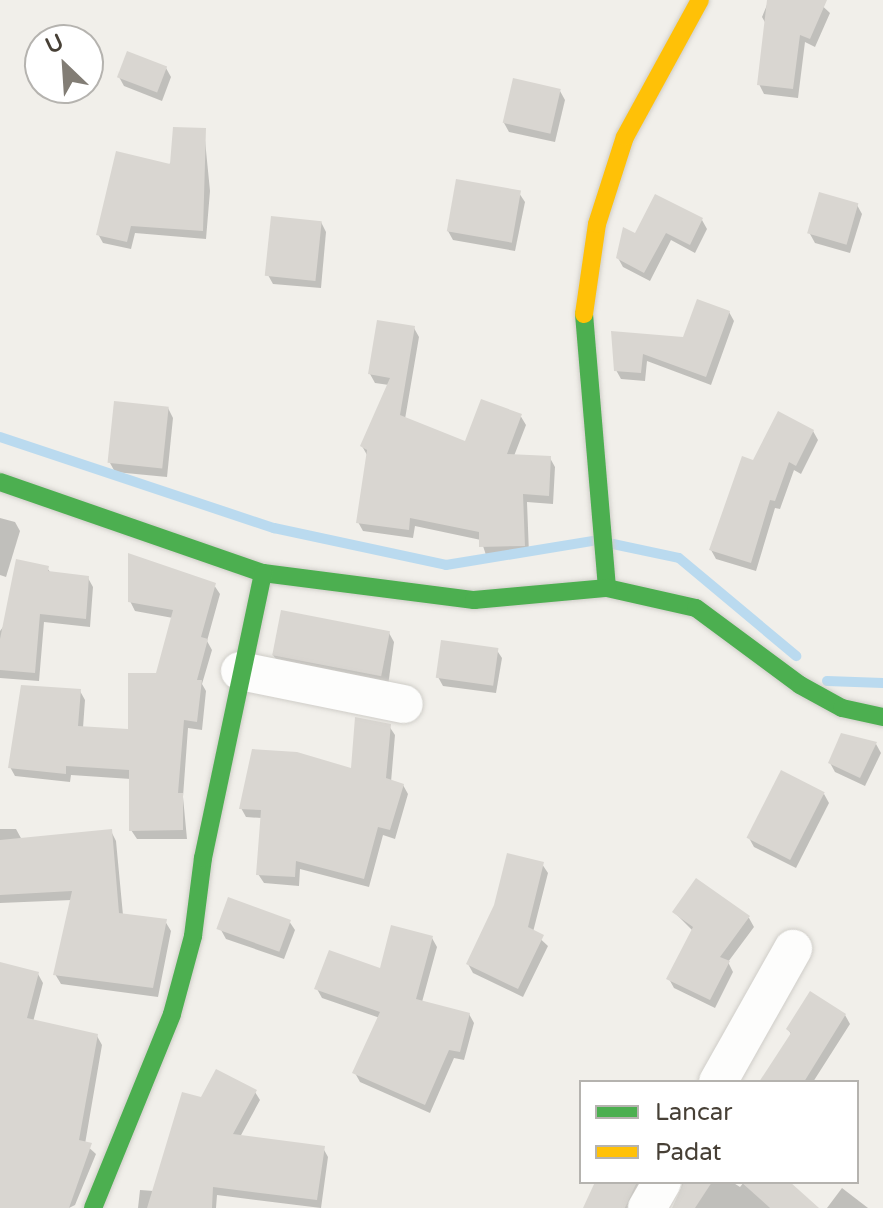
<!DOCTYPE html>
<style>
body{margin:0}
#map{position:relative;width:883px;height:1208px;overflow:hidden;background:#f1efea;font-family:"Varela Round",sans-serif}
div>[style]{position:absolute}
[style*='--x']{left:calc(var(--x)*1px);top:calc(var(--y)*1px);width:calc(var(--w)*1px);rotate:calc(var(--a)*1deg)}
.shadow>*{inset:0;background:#0003}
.stream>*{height:10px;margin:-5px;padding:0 5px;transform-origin:5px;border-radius:5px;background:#badaef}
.building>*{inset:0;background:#d9d6d1;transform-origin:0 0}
.roads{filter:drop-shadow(0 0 2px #cfcdc8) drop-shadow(0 0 2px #cfcdc8)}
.street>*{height:38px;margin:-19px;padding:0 19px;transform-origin:19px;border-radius:19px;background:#fdfdfc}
.fast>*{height:18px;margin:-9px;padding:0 9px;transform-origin:9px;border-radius:9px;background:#4caf50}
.slow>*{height:18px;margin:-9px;padding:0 9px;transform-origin:9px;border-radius:9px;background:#ffc107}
span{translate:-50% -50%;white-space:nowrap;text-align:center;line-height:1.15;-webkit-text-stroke:6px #fff;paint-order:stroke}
.legend{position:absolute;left:579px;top:1080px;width:280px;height:104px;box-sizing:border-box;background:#fff;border:2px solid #b5b3af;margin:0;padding:10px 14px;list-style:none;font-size:24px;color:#474036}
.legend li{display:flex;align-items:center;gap:16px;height:40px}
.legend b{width:40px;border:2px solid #b5b3af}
.north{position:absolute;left:24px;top:24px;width:80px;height:80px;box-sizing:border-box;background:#fff;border:2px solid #b5b3af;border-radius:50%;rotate:335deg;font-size:22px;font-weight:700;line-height:32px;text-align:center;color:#474036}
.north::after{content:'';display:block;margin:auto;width:28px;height:36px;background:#827d75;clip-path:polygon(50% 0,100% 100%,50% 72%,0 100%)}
</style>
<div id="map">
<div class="shadow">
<div style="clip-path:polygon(769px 0,816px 0,830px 13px,815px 47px,805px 42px,798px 98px,764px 94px,759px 84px,766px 24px,762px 17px)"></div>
<div style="clip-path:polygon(166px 68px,171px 77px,162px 101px,124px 86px,119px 77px)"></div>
<div style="clip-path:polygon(560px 91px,565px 100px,555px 142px,509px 132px,504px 123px)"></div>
<div style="clip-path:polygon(204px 130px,210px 191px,206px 239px,135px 233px,131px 249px,103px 243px,98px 234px)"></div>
<div style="clip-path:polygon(519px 193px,525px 202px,515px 251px,453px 240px,448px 231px)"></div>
<div style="clip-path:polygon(857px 205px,862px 214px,850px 253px,815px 243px,810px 234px)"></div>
<div style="clip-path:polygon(702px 220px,707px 229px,695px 253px,671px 240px,650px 281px,623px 267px,618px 258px,636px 236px)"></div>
<div style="clip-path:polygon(321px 222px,326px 232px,321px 288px,273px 284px,268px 275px)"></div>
<div style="clip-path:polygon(729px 312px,734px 321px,711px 385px,647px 361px,645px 381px,621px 379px,616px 370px,613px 333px,684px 339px)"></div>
<div style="clip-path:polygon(414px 328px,419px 337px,405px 419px,466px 444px,520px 415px,526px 425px,514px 456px,550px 458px,555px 467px,553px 504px,527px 502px,529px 554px,486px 555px,481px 540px,415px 526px,413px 538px,363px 531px,358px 522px,367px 455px,362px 446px,389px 385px,375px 383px,370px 374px)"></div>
<div style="clip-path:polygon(168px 408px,173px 418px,167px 477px,115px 472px,110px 463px)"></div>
<div style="clip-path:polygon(813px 431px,818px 440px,801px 474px,794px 470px,780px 509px,775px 508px,756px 571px,716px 559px,711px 550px,754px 462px)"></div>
<div style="clip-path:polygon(0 518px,15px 522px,20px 531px,6px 577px,0 575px)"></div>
<div style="clip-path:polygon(47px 568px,51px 573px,88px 578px,93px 587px,90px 627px,44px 622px,39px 681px,0 678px,0 631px)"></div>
<div style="clip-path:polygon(214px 585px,220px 594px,207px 641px,212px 650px,202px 684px,206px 691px,202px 730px,188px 728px,183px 797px,187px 839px,137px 839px,131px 830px,131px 779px,71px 775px,70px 782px,15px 776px,10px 767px,80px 691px,85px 700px,83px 728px,130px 731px,157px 675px,173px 618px,135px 611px,130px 601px)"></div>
<div style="clip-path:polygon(389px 633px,394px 642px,388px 686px,279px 664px,273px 655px)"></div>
<div style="clip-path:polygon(496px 649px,502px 658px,496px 693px,443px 686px,438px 677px)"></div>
<div style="clip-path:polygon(389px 726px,395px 735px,391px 782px,403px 785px,408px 794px,395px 839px,383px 835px,369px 887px,300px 869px,299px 886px,264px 883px,258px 874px,262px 818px,246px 817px,241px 808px,353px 771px)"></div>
<div style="clip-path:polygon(876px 744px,881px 753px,865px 786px,835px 772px,830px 763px)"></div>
<div style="clip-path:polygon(824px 794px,829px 803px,796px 868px,754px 847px,749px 838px)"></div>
<div style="clip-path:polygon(0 829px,16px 829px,22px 840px,111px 831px,116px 841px,123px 915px,165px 921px,171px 931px,158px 997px,61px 984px,55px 974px,72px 900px,0 903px)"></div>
<div style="clip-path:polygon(542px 864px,548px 873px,533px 932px,548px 946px,523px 997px,473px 973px,468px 964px)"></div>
<div style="clip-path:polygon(674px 912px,749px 918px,754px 927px,728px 962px,733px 972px,715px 1008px,674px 988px,669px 979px,693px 931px)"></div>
<div style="clip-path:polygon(289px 921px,295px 930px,284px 959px,226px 939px,221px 930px)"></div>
<div style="clip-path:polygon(432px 938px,437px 947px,422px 1002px,469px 1014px,474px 1023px,464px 1060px,454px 1058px,430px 1113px,360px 1082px,355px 1073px,380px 1018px,322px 998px,317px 989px,381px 970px)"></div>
<div style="clip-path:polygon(0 964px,38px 974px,43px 983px,33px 1022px,97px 1036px,102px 1045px,85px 1144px,96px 1154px,75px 1205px,69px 1208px,0 1208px)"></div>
<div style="clip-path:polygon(845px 1015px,850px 1024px,813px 1082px,761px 1082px,792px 1036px,788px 1029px)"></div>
<div style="clip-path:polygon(255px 1092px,260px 1100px,240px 1137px,323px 1148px,328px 1157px,321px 1208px,217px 1195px,216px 1208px,138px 1208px,140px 1190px,154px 1191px,202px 1100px)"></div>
<div style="clip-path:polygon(597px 1182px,647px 1182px,632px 1208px,594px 1208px)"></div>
<div style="clip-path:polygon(683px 1182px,732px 1182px,740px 1187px,744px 1182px,787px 1182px,786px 1208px,675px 1208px)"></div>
<div style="clip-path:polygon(842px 1188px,868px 1208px,827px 1208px)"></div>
</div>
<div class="stream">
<div style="--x:0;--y:437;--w:289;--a:18.4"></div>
<div style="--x:274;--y:528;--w:176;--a:12.1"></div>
<div style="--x:446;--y:565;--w:149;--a:-9.3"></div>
<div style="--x:613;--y:544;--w:67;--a:12"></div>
<div style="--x:679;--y:558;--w:153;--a:39.9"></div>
<div style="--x:827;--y:681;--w:56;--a:2"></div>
</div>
<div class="building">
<div style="clip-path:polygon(767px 0,827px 0,810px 39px,800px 35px,793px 89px,757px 85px)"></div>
<div style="left:127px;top:51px;width:43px;height:28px;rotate:21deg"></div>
<div style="left:513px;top:78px;width:49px;height:46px;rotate:13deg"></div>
<div style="clip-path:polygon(173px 127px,206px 128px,203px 231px,131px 226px,127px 242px,96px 235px,116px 151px,170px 164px)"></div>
<div style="left:456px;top:179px;width:66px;height:53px;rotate:10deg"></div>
<div style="left:819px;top:192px;width:41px;height:43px;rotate:16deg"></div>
<div style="clip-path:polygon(655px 194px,703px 218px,690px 245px,666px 233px,644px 273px,616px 258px,623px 227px,635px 233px)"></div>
<div style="left:271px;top:216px;width:51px;height:60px;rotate:6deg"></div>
<div style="clip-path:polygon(697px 299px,730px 311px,706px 377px,643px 354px,641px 373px,614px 371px,611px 331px,683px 337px)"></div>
<div style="clip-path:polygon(377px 320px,415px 326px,400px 415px,465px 441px,481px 399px,522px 414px,507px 454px,551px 456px,549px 496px,523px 494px,525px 546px,479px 547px,479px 532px,410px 518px,409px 530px,356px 523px,367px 450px,360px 446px,390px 378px,368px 374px)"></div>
<div style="left:114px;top:401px;width:55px;height:62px;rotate:6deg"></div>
<div style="clip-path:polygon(778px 411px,814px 430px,796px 466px,789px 462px,775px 501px,770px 500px,751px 563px,709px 550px,742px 456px,753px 460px)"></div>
<div style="clip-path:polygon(128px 553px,216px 583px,201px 637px,208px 639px,197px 680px,202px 680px,197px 722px,184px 720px,178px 793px,183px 793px,183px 830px,129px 831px,129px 770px,66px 766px,66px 774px,8px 768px,21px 685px,81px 689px,78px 726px,128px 729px,128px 673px,156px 673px,173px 610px,128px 602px)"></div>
<div style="clip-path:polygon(16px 559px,49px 566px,48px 571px,89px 576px,86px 619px,40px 614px,35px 673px,0 670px,0 639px)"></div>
<div style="left:281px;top:610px;width:111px;height:46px;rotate:11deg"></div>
<div style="left:441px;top:640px;width:58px;height:38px;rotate:8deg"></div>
<div style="clip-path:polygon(355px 717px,391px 724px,386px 778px,404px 784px,390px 830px,378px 827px,364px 879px,296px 861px,295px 877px,256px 875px,261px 810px,239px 809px,252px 749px,297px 752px,351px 768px)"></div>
<div style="clip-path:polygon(841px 733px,877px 742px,860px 778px,828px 763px)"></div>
<div style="left:781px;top:770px;width:49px;height:76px;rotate:27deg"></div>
<div style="clip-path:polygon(112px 829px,119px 913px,167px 919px,153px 988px,53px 975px,72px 891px,0 895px,0 840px)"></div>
<div style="clip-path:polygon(507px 853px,544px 862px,528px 927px,544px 935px,518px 989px,466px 964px,494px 905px)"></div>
<div style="clip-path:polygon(696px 878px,750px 916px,720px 957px,730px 961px,710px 1000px,666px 979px,693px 927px,672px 912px)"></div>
<div style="left:228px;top:897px;width:67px;height:34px;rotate:20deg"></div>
<div style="clip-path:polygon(391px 925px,433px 936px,416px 999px,470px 1013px,460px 1052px,449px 1050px,425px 1105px,352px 1073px,380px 1012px,314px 989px,329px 950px,380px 968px)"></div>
<div style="clip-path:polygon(0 962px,39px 972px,27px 1018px,98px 1034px,79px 1140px,92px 1143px,69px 1208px,0 1208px)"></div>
<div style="clip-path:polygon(810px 991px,846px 1014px,804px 1082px,759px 1082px,791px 1033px,786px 1029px)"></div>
<div style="clip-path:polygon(216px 1069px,257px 1090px,233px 1134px,325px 1146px,317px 1200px,213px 1187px,212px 1208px,147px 1208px,182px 1092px,201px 1097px)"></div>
<div style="clip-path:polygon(595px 1182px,637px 1182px,625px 1208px,583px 1208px)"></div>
<div style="clip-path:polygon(684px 1182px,712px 1182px,695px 1208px,672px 1208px)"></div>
<div style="clip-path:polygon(741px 1182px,790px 1182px,819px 1208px,770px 1208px)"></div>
</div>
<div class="roads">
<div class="street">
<div style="--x:240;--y:671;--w:167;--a:11.4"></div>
<div style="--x:718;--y:1082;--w:153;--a:-60.6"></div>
<div style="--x:647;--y:1208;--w:30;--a:-60"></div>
</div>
<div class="fast">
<div style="--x:584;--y:314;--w:275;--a:85.2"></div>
<div style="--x:607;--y:588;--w:91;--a:12.7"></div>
<div style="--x:696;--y:608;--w:129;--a:36.5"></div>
<div style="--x:800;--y:685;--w:48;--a:28.7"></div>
<div style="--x:842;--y:708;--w:42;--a:12.4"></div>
<div style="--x:0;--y:482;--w:278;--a:19.1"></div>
<div style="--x:263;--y:573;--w:213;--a:7.3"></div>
<div style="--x:474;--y:600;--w:134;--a:-5.2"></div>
<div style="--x:93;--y:1208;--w:209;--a:-67.8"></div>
<div style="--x:172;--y:1014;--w:81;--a:-74.9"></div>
<div style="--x:193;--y:936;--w:79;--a:-82.7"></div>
<div style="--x:203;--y:858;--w:291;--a:-78.1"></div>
</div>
<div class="slow">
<div style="--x:584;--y:314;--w:91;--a:-81.8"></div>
<div style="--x:597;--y:224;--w:91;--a:-72.2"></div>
<div style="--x:625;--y:137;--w:156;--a:-61.3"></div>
</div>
</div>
<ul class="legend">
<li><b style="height:10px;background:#4caf50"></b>Lancar</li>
<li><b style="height:10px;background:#ffc107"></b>Padat</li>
</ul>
<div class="north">U</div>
</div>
